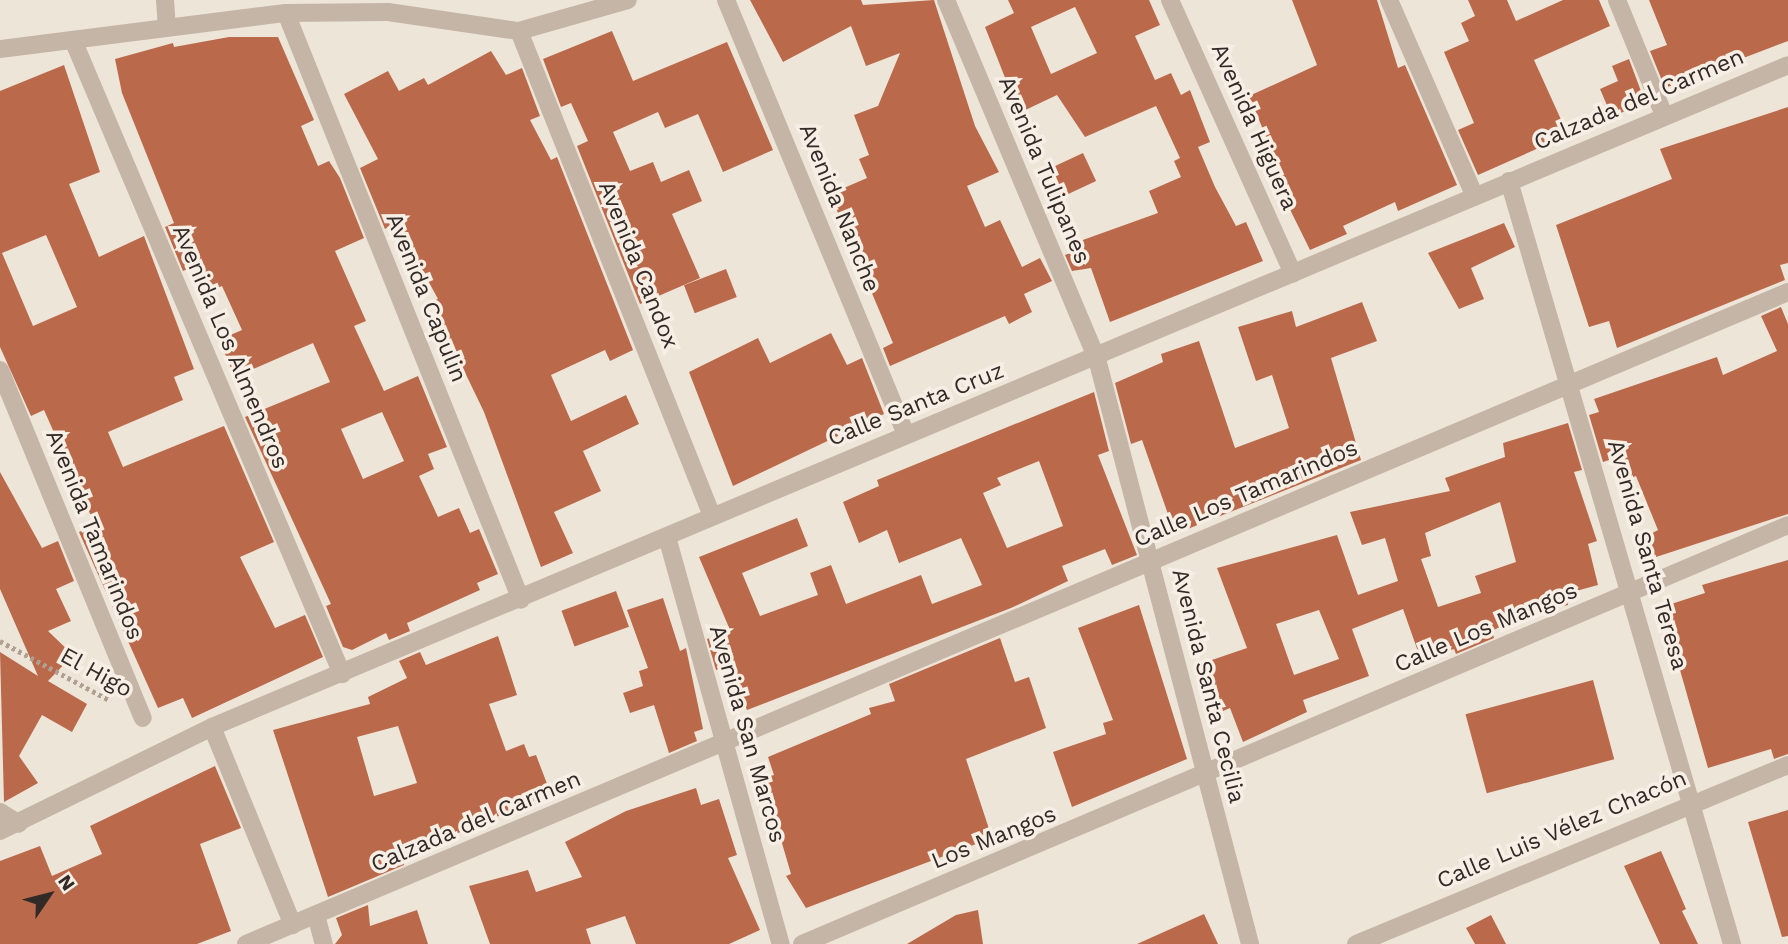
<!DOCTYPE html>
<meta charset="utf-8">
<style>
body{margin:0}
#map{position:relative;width:1788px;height:944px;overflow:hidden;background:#eee5d9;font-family:"Work Sans",sans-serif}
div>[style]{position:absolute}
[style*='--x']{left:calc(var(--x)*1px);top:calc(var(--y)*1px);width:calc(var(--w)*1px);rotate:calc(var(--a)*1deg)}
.building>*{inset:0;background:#bb694b;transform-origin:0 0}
.path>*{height:4.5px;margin-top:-2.25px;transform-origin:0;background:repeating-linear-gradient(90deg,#b1a091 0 3.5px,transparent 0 7px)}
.minor>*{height:18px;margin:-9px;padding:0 9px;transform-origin:9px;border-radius:9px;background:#c5b5a6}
span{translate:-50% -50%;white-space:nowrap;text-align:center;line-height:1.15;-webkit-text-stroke:7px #f7efe5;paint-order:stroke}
.street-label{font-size:23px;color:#322a26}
.north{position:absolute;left:14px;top:860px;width:70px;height:70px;-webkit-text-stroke:5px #f7efe5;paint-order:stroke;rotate:55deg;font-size:19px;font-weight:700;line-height:28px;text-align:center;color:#322a26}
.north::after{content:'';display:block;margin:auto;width:24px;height:32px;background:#322a26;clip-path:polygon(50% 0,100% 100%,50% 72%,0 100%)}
</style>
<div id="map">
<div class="building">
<div style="clip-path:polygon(750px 0,861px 0,863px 5px,934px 0,975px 126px,999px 172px,967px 186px,985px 227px,1000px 220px,1022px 267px,1040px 258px,1052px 281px,1024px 294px,1032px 312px,1009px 324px,1005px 316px,890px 366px,883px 348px,893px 343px,830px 194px,867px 178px,859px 159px,869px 155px,854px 115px,878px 106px,900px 53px,866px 66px,851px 26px,783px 62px)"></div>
<div style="clip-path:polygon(evenodd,1008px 0,1149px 0,1160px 25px,1135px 36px,1155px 80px,1171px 73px,1181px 95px,1190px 90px,1210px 142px,1198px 147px,1215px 187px,1236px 226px,1246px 222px,1263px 261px,1110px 322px,1091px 268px,1072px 271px,1065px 255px,1082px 249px,1080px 241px,1158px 213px,1149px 191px,1181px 177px,1174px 161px,1180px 158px,1156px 106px,1085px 137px,1057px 95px,1019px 113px,985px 27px,1014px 13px,1008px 0,1075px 7px,1097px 53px,1051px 74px,1031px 27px,1075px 7px)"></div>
<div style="clip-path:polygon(1292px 0,1377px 0,1398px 68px,1405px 65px,1457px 185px,1398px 211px,1395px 202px,1343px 226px,1347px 234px,1310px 250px,1270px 169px,1278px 165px,1249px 96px,1317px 65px)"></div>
<div style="clip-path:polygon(1468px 0,1507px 0,1516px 21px,1563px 0,1599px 0,1610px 26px,1534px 60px,1568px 135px,1478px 175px,1458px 130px,1474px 123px,1444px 52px,1469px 41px,1461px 23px,1475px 16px)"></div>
<div style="clip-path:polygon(1649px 0,1788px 0,1788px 41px,1665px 88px,1650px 51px,1667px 45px)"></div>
<div style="clip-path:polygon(612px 31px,633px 81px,727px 42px,773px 150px,723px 172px,698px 114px,665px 128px,658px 112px,613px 132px,630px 171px,653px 162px,661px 182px,689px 170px,702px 201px,672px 214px,700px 278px,640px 304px,577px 146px,588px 141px,571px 103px,561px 107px,543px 59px)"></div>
<div style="clip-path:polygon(evenodd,229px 37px,278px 37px,314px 120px,301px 126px,318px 166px,329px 161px,340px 178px,364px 238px,335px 251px,366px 321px,354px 326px,384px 391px,418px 376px,447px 447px,428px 454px,434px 469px,419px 476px,438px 517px,459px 508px,470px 533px,479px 529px,498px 574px,477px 583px,480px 590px,407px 623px,410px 631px,389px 640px,386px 633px,352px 650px,343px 647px,326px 606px,331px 604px,245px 417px,330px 382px,313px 343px,235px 377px,219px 340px,242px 330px,222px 286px,213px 290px,201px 263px,183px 271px,165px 227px,174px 223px,122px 93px,115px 59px,173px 43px,174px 47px,229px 37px,382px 412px,404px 461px,363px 479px,341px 429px,382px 412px)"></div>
<div style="clip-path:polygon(491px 51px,506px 75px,522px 68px,540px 116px,530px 120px,551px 160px,557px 157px,633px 350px,610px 361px,605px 350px,551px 375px,571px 421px,626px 395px,639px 424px,583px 451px,601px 491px,554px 512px,573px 553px,541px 567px,484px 412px,431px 302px,438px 299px,397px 223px,385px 229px,360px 168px,378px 159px,344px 94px,388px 71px,399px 91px,424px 78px,428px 85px)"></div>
<div style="clip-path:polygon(1629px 59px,1645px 102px,1612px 117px,1600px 89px,1618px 81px,1612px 66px)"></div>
<div style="clip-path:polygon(evenodd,64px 65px,100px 172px,69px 184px,99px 257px,144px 236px,194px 369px,174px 377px,183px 400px,108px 432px,123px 467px,224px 426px,274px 542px,240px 557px,275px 628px,305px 615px,323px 657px,192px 718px,183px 698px,158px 708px,79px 532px,95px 525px,44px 410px,31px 416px,0 347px,0 91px,64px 65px,46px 235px,77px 307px,33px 326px,2px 253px,46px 235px)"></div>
<div style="clip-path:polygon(1788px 107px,1788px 263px,1780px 265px,1785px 280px,1617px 348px,1609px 321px,1589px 327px,1556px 225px,1672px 179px,1660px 149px)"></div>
<div style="left:1083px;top:153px;width:31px;height:42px;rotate:65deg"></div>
<div style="clip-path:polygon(1504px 223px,1515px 247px,1471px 268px,1484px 299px,1459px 309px,1428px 253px)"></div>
<div style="left:726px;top:269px;width:30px;height:45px;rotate:69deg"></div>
<div style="clip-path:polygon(1362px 302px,1377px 341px,1331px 358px,1361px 460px,1175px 534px,1142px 440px,1131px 444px,1115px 383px,1163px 362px,1161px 354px,1199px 341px,1235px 448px,1289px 428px,1272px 375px,1256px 381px,1238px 327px,1292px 311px,1296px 327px)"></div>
<div style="clip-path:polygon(1781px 307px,1788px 324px,1788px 514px,1656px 557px,1645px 537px,1658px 530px,1636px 476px,1623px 481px,1615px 458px,1603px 462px,1589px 415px,1599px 412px,1594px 399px,1717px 357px,1723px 375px,1777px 351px,1761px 316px)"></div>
<div style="clip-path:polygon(831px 333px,847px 365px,862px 358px,884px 414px,733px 486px,689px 372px,758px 338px,770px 363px)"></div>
<div style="clip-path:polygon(evenodd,1094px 392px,1109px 451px,1098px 455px,1137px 555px,1112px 565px,1105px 549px,1062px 566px,1068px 581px,1011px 608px,747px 710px,728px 666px,716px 670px,707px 639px,730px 630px,699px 557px,797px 518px,808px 546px,742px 573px,760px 616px,818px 595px,810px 573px,831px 565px,846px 604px,921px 575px,932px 604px,982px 585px,961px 538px,899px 563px,887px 530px,859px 543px,843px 502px,879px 486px,877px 480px,1094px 392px,1039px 461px,1063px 526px,1007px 548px,983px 493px,1001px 485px,997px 478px,1039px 461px)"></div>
<div style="clip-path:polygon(evenodd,1568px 423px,1582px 470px,1574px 472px,1597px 541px,1588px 544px,1598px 585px,1565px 594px,1568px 605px,1515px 619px,1492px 631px,1494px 638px,1456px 654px,1454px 649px,1421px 660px,1403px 609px,1352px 629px,1369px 676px,1303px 700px,1307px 712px,1243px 742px,1230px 708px,1223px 711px,1206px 662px,1247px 648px,1217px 568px,1337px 535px,1358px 595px,1398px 581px,1385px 538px,1362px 545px,1350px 512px,1450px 491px,1445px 478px,1505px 457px,1503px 443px,1568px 423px,1500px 502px,1516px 562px,1475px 576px,1481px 593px,1438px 607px,1421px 559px,1431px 556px,1425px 533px,1500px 502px,1568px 423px,1319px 610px,1339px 659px,1294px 675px,1276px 624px,1319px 610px)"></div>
<div style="clip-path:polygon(0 472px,42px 548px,58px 541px,74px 581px,56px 589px,71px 621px,48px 631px,73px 655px,48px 681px,87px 704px,72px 732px,42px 715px,19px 756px,38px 783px,4px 802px,0 652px,38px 676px,0 589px)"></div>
<div style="clip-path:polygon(1788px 560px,1788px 754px,1774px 759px,1771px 749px,1708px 768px,1662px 607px,1705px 593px,1702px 585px)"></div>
<div style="left:616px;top:591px;width:38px;height:58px;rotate:70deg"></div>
<div style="clip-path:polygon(663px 598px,680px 651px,686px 648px,703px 729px,694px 732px,697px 741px,669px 753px,654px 705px,630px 713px,623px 693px,643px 686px,639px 671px,648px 668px,627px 610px)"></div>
<div style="clip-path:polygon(1139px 605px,1187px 759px,1072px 807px,1053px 752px,1106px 734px,1103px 723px,1113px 720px,1078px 628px)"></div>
<div style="clip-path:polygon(evenodd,498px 636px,517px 695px,489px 704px,506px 751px,524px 744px,529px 757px,536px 755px,551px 794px,401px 857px,404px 865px,328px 897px,273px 730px,370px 704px,368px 697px,407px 678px,399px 661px,420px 652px,426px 665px,498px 636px,398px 726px,417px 783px,374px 796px,357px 737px,398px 726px)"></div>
<div style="clip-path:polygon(1000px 638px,1015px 682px,1029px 677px,1046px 728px,966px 759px,992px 838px,806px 908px,786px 876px,791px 874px,763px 778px,774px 775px,768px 757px,871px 714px,869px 708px,895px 701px,889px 684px)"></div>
<div style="left:1593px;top:680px;width:82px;height:132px;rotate:75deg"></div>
<div style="clip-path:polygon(215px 766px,241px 828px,200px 844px,231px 931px,197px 944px,0 944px,0 861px,40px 846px,52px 876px,102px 854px,90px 826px)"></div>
<div style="clip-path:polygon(696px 788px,701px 805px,719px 799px,737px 855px,728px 858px,760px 930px,729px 944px,636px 944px,625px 916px,586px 929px,591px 944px,490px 944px,469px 886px,528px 870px,536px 892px,582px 877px,565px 842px,626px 811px)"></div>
<div style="clip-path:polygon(1788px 810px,1788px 936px,1782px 937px,1748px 822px)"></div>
<div style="clip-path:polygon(1661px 851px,1686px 909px,1682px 911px,1698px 944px,1660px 944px,1624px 866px)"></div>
<div style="clip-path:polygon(368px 905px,370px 926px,417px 910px,428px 944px,335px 944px,342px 935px,336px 918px)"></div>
<div style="clip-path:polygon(978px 910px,983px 944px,907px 944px,956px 915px)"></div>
<div style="clip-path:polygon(1204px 914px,1218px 944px,1137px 944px)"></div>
<div style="clip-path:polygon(1491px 915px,1506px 944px,1475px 944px,1466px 928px)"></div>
</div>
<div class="path">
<div style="--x:0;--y:641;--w:126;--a:28.4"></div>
</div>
<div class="minor">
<div style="--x:165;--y:0;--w:26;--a:86"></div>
<div style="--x:726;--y:0;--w:470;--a:67.5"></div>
<div style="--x:946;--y:0;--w:389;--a:67.2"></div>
<div style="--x:1097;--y:359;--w:605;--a:75.34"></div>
<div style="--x:1170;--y:0;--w:300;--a:65.8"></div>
<div style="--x:1389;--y:0;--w:213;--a:66.4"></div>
<div style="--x:1617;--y:0;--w:124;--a:67.8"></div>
<div style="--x:286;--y:13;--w:632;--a:68.18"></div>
<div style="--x:519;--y:31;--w:522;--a:68.3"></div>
<div style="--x:73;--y:40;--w:689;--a:67.01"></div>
<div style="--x:0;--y:49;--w:288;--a:-7.2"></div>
<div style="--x:286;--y:13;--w:102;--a:-0.6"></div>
<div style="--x:388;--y:12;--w:132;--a:8.3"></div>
<div style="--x:519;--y:31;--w:113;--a:-15.9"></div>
<div style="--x:1509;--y:181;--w:795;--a:73.71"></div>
<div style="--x:0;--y:370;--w:376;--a:67.7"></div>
<div style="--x:667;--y:537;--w:423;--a:74.4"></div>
<div style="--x:212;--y:727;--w:214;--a:67.8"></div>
<div style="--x:0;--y:812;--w:22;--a:32"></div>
<div style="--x:0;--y:831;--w:236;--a:-26.1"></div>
<div style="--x:212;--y:727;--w:1709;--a:-22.78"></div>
<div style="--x:316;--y:915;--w:30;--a:75"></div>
<div style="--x:246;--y:944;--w:1674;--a:-22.92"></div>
<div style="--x:802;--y:944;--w:1071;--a:-23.02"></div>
<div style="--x:1356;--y:944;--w:468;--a:-22.5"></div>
</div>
<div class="street-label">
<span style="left:1639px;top:100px;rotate:-23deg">Calzada del Carmen</span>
<span style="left:1254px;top:127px;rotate:66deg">Avenida Higuera</span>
<span style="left:1044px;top:170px;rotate:67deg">Avenida Tulipanes</span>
<span style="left:839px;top:208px;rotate:68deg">Avenida Nanche</span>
<span style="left:638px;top:265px;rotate:68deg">Avenida Candox</span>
<span style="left:426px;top:298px;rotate:68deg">Avenida Capulin</span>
<span style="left:230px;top:347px;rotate:67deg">Avenida Los Almendros</span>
<span style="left:916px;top:405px;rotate:-22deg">Calle Santa Cruz</span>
<span style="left:1246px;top:494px;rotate:-23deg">Calle Los Tamarindos</span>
<span style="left:94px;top:535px;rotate:68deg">Avenida Tamarindos</span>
<span style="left:1647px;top:555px;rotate:74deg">Avenida Santa Teresa</span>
<span style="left:1486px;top:628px;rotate:-23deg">Calle Los Mangos</span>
<span style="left:96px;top:673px;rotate:29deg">El Higo</span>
<span style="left:1208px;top:686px;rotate:76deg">Avenida Santa Cecilia</span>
<span style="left:747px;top:734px;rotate:74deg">Avenida San Marcos</span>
<span style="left:476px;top:822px;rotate:-23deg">Calzada del Carmen</span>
<span style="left:1562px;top:830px;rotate:-23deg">Calle Luis Vélez Chacón</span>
<span style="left:994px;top:838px;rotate:-22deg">Los Mangos</span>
</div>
<div class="north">N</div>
</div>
